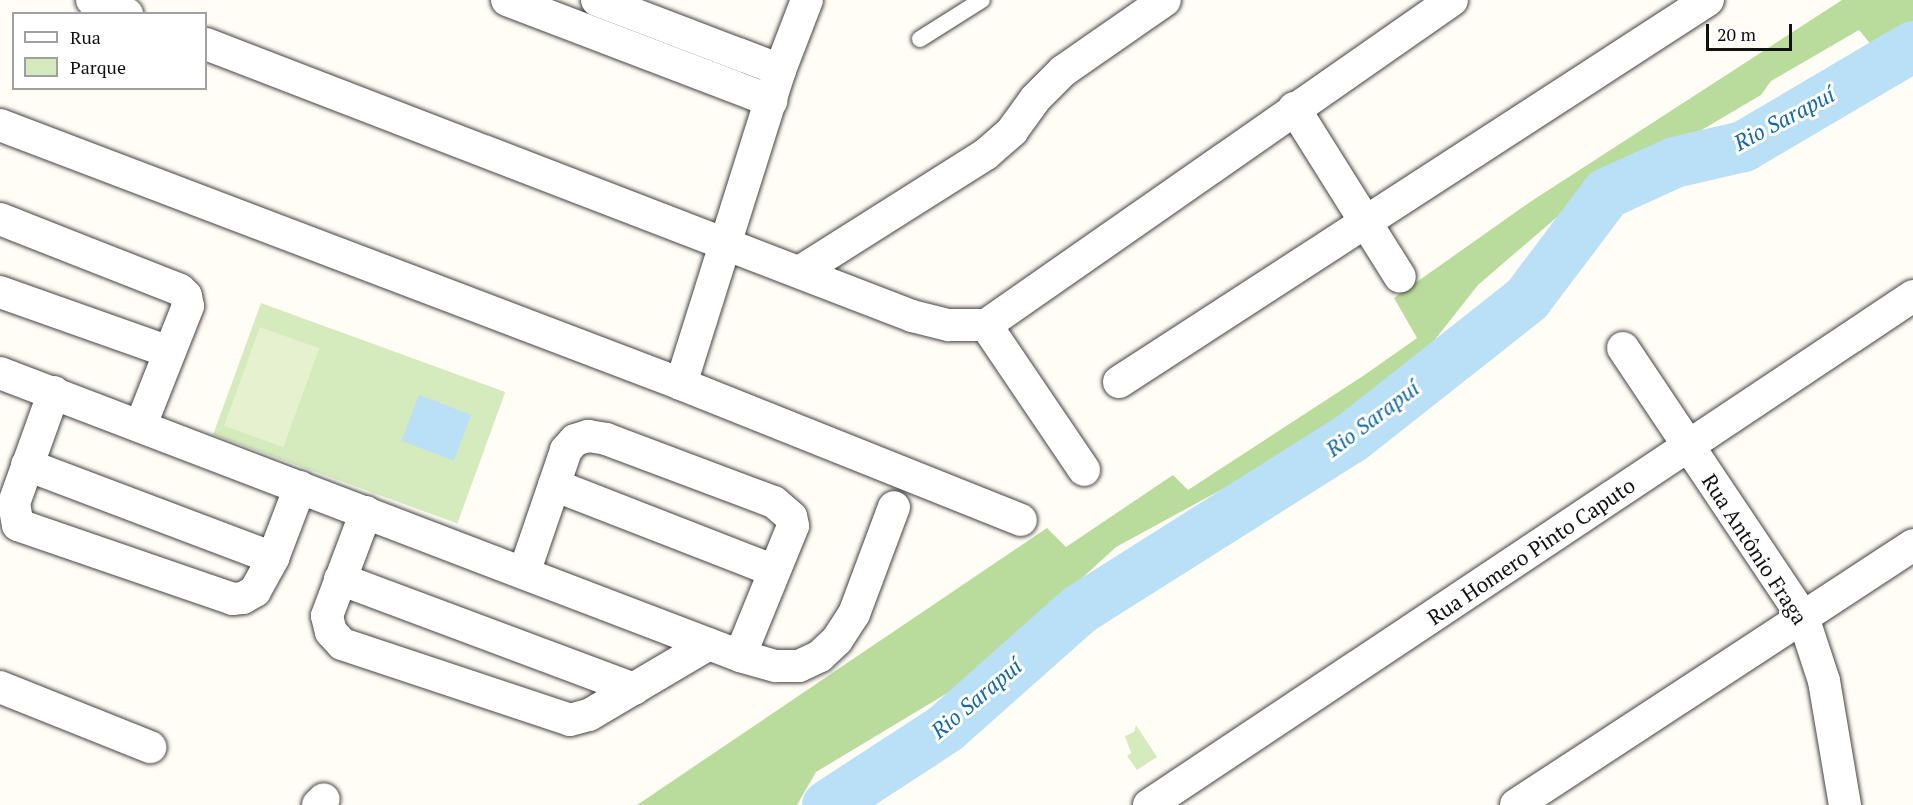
<!DOCTYPE html>
<meta charset="utf-8">
<style>
body{margin:0}
#map{position:relative;width:1913px;height:805px;overflow:hidden;background:#fffdf5;font-family:"PT Serif",serif}
div>[style]{position:absolute}
[style*='--x']{left:calc(var(--x)*1px);top:calc(var(--y)*1px);width:calc(var(--w)*1px);rotate:calc(var(--a)*1deg)}
.green>*{inset:0;background:#d5ebbd;transform-origin:0 0}
.forest>*{inset:0;background:#b9dc9c}
.pitch>*{inset:0;background:#e6f2cf;transform-origin:0 0}
.water>*{inset:0;background:#b9e0f7;transform-origin:0 0}
.river>*{height:51px;margin:-25.5px;padding:0 25.5px;transform-origin:25.5px;border-radius:25.5px;background:#b9e0f7}
.roads{filter:drop-shadow(0 0 2px #444) drop-shadow(0 0 2px #444)}
.lane>*{height:16px;margin:-8px;padding:0 8px;transform-origin:8px;border-radius:8px;background:#fff}
.street>*{height:32px;margin:-16px;padding:0 16px;transform-origin:16px;border-radius:16px;background:#fff}
span{translate:-50% -50%;white-space:nowrap;text-align:center;line-height:1.15;-webkit-text-stroke:6px #fff;paint-order:stroke}
.street-label{font-size:21px;color:#111}
.water-label{font-size:22px;color:#1768a6;font-style:italic}
.legend{position:absolute;left:12px;top:12px;width:195px;height:78px;box-sizing:border-box;background:#fff;border:2px solid #a0a0a0;margin:0;padding:8px 10px;list-style:none;font-size:18px;color:#111}
.legend li{display:flex;align-items:center;gap:12px;height:30px}
.legend b{width:30px;border:2px solid #a0a0a0}
.scale{position:absolute;left:1706px;top:24px;width:86px;height:27px;box-sizing:border-box;border:3px solid #111;border-top:0;padding-left:8px;font-size:18px;line-height:21px;white-space:nowrap;color:#111;-webkit-text-stroke:4px #fff;paint-order:stroke}
</style>
<div id="map">
<div class="green">
<div style="left:261px;top:303px;width:260px;height:140px;rotate:20deg"></div>
<div style="clip-path:polygon(1136px 725px,1157px 757px,1137px 770px,1127px 756px,1131px 753px,1125px 736px,1134px 732px)"></div>
</div>
<div class="forest">
<div style="clip-path:polygon(1842px 0,1913px 0,1913px 26px,1873px 47px,1859px 30px,1771px 81px,1761px 95px,1564px 211px,1478px 285px,1411px 370px,1311px 441px,1116px 547px,974px 677px,816px 772px,797px 805px,637px 805px,1047px 528px,1066px 547px,1173px 475px,1188px 490px,1366px 374px,1417px 338px,1394px 298px,1530px 202px)"></div>
</div>
<div class="pitch">
<div style="left:260px;top:327px;width:63px;height:105px;rotate:20deg"></div>
</div>
<div class="water">
<div style="left:419px;top:395px;width:56px;height:49px;rotate:21deg"></div>
</div>
<div class="river">
<div style="--x:827;--y:805;--w:141;--a:-33.1"></div>
<div style="--x:945;--y:728;--w:179;--a:-41.6"></div>
<div style="--x:1079;--y:609;--w:320;--a:-32.3"></div>
<div style="--x:1350;--y:438;--w:226;--a:-38.3"></div>
<div style="--x:1527;--y:298;--w:131;--a:-53"></div>
<div style="--x:1606;--y:193;--w:75;--a:-24.5"></div>
<div style="--x:1674;--y:162;--w:71;--a:-13.1"></div>
<div style="--x:1743;--y:146;--w:197;--a:-30.5"></div>
</div>
<div class="roads">
<div class="lane">
<div style="--x:920;--y:39;--w:73;--a:-32.2"></div>
</div>
<div class="street">
<div style="--x:92;--y:0;--w:38;--a:22"></div>
<div style="--x:507;--y:0;--w:283;--a:20.9"></div>
<div style="--x:597;--y:0;--w:196;--a:20.9"></div>
<div style="--x:206;--y:44;--w:757;--a:21.07"></div>
<div style="--x:912;--y:316;--w:38;--a:14"></div>
<div style="--x:949;--y:325;--w:37;--a:0"></div>
<div style="--x:986;--y:325;--w:568;--a:-34.89"></div>
<div style="--x:1294;--y:108;--w:199;--a:57.9"></div>
<div style="--x:0;--y:125;--w:729;--a:20.82"></div>
<div style="--x:681;--y:384;--w:366;--a:21.8"></div>
<div style="--x:0;--y:219;--w:193;--a:21.5"></div>
<div style="--x:180;--y:290;--w:8;--a:45"></div>
<div style="--x:186;--y:296;--w:10;--a:79"></div>
<div style="--x:188;--y:306;--w:128;--a:111.6"></div>
<div style="--x:801;--y:271;--w:219;--a:-32.3"></div>
<div style="--x:986;--y:154;--w:35;--a:-41"></div>
<div style="--x:1012;--y:131;--w:39;--a:-54"></div>
<div style="--x:1035;--y:99;--w:40;--a:-45"></div>
<div style="--x:1063;--y:71;--w:124;--a:-34.8"></div>
<div style="--x:0;--y:292;--w:179;--a:19.5"></div>
<div style="--x:986;--y:325;--w:175;--a:55.9"></div>
<div style="--x:1623;--y:348;--w:324;--a:56.2"></div>
<div style="--x:1803;--y:617;--w:67;--a:71.8"></div>
<div style="--x:1824;--y:681;--w:126;--a:80.4"></div>
<div style="--x:0;--y:373;--w:792;--a:20.93"></div>
<div style="--x:740;--y:656;--w:37;--a:16"></div>
<div style="--x:776;--y:666;--w:23;--a:0"></div>
<div style="--x:799;--y:666;--w:23;--a:-25"></div>
<div style="--x:820;--y:656;--w:23;--a:-43"></div>
<div style="--x:837;--y:640;--w:31;--a:-57"></div>
<div style="--x:854;--y:614;--w:114;--a:-69.5"></div>
<div style="--x:1119;--y:382;--w:702;--a:-32.97"></div>
<div style="--x:681;--y:384;--w:329;--a:-72.5"></div>
<div style="--x:780;--y:70;--w:75;--a:-68.9"></div>
<div style="--x:54;--y:392;--w:118;--a:109.8"></div>
<div style="--x:14;--y:503;--w:22;--a:80"></div>
<div style="--x:18;--y:525;--w:227;--a:19"></div>
<div style="--x:233;--y:599;--w:10;--a:-6"></div>
<div style="--x:243;--y:598;--w:14;--a:-30"></div>
<div style="--x:255;--y:591;--w:38;--a:-61"></div>
<div style="--x:273;--y:558;--w:76;--a:-69.2"></div>
<div style="--x:27;--y:465;--w:263;--a:20.7"></div>
<div style="--x:554;--y:485;--w:234;--a:21.3"></div>
<div style="--x:366;--y:512;--w:111;--a:110.6"></div>
<div style="--x:327;--y:616;--w:16;--a:76"></div>
<div style="--x:331;--y:632;--w:16;--a:47"></div>
<div style="--x:342;--y:644;--w:240;--a:18.4"></div>
<div style="--x:570;--y:720;--w:20;--a:-15"></div>
<div style="--x:589;--y:715;--w:139;--a:-30.6"></div>
<div style="--x:524;--y:573;--w:130;--a:-71.1"></div>
<div style="--x:566;--y:450;--w:13;--a:-48"></div>
<div style="--x:575;--y:440;--w:14;--a:-17"></div>
<div style="--x:588;--y:436;--w:18;--a:9"></div>
<div style="--x:606;--y:439;--w:179;--a:20.6"></div>
<div style="--x:774;--y:502;--w:23;--a:41"></div>
<div style="--x:791;--y:517;--w:9;--a:77"></div>
<div style="--x:793;--y:526;--w:140;--a:112.2"></div>
<div style="--x:340;--y:579;--w:314;--a:20.5"></div>
<div style="--x:0;--y:687;--w:162;--a:21.8"></div>
<div style="--x:318;--y:805;--w:8;--a:-45"></div>
<div style="--x:1149;--y:805;--w:918;--a:-33.67"></div>
<div style="--x:1516;--y:805;--w:475;--a:-33.2"></div>
</div>
</div>
<div class="street-label">
<span style="left:1755px;top:549px;rotate:57deg">Rua Antônio Fraga</span>
<span style="left:1531px;top:551px;rotate:-34deg">Rua Homero Pinto Caputo</span>
</div>
<div class="water-label">
<span style="left:1784px;top:118px;rotate:-28deg">Rio Sarapuí</span>
<span style="left:1372px;top:418px;rotate:-37deg">Rio Sarapuí</span>
<span style="left:976px;top:698px;rotate:-40deg">Rio Sarapuí</span>
</div>
<ul class="legend">
<li><b style="height:8px;background:#fff"></b>Rua</li>
<li><b style="height:16px;background:#d5ebbd"></b>Parque</li>
</ul>
<div class="scale">20 m</div>
</div>
